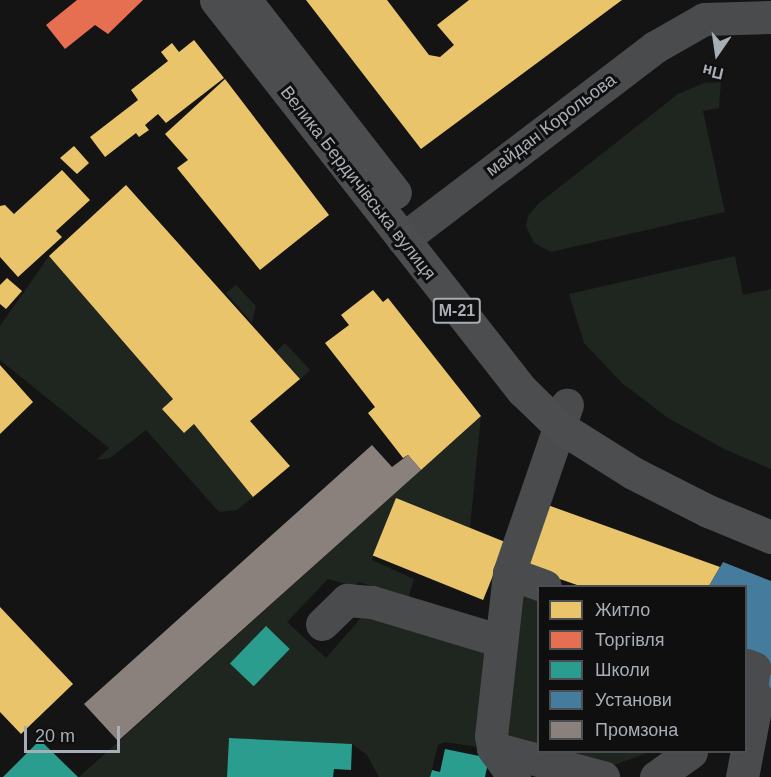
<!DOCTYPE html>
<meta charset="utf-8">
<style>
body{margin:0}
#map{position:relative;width:771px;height:777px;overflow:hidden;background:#141415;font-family:Arial,sans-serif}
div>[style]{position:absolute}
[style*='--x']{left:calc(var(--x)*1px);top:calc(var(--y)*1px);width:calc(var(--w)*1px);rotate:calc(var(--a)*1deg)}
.green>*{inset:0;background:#1f251f;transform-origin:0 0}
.homes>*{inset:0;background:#e9c46a;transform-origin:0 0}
.shops>*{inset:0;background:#e76f51}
.schools>*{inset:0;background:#2a9d8f;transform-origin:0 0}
.public>*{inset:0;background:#457b9d}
.industry>*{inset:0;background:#8a817c}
.minor>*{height:33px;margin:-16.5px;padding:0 16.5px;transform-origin:16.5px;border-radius:16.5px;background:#494b4d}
.highway>*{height:33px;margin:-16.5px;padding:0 16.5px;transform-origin:16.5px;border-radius:16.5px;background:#4b4d4f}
span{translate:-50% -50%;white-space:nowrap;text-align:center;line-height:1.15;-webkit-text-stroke:6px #0f0f10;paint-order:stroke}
.shield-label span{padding:2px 4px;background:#0f0f10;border:2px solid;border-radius:4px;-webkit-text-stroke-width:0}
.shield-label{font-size:16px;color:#a7aeb5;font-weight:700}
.street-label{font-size:18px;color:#a7aeb5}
.legend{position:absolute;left:537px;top:585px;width:210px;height:168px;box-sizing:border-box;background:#0f0f10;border:2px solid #4c4f52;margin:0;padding:8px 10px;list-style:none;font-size:18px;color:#a7aeb5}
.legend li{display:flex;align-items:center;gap:12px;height:30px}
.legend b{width:30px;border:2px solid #4c4f52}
.north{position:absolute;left:687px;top:24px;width:60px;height:60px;-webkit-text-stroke:4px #0f0f10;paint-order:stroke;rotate:193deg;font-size:16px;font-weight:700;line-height:24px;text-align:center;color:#a7aeb5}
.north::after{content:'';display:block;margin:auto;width:21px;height:27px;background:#a7aeb5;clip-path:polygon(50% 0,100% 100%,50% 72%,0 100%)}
.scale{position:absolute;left:24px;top:726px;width:96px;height:27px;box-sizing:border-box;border:3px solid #a7aeb5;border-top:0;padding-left:8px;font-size:18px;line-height:21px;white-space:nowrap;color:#a7aeb5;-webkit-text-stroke:4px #0f0f10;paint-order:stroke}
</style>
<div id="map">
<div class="green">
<div style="clip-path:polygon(721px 82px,719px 108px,703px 111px,725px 212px,551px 252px,534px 243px,526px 226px,528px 216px,538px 204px,678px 94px,704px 83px)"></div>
<div style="clip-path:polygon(49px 256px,173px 399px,163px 409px,184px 433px,194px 424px,253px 497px,237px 510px,219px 512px,146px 430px,110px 458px,96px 460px,109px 448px,0 360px,0 326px)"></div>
<div style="clip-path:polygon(735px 256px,743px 295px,771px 289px,771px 469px,724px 449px,668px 418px,622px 383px,584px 343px,569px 294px)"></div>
<div style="clip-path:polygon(236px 285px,256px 306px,252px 323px,226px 293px)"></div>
<div style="left:285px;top:343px;width:37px;height:13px;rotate:47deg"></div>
<div style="clip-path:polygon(481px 416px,470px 528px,396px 499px,372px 560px,414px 579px,408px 599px,359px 582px,353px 586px,328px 579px,287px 622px,326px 658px,365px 613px,488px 648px,483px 748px,445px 742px,438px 745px,430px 777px,379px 777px,367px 755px,352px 744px,230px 738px,227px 777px,79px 777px)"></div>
<div style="clip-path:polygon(538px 594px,538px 751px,498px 741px,521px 595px)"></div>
<div style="clip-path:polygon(541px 752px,650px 752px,606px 768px)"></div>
</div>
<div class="homes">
<div style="clip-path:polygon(306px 0,387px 0,429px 55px,440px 57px,454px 45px,437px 25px,469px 0,622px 0,421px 149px)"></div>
<div style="clip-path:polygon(194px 40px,224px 78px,166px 123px,158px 114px,145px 125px,149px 130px,139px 137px,136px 133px,105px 157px,90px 137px,138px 100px,131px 90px,168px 61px,161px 52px,172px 43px,179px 52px)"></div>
<div style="clip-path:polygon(225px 79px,329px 215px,260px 270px,177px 168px,188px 160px,165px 134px)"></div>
<div style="clip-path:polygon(74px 146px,89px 163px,77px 174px,60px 158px)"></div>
<div style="clip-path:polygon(62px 170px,90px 200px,56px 231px,62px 237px,18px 277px,0 257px,0 206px,5px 205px,14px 214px)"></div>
<div style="clip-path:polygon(126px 185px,300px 379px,250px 421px,290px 466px,253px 497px,194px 424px,184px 433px,162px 409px,173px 399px,49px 256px)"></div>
<div style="clip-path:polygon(7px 278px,22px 291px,6px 309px,0 304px,0 285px)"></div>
<div style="clip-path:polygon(373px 290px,383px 302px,388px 298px,481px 416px,421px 470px,408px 455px,403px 458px,368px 413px,375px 407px,325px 343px,349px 325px,341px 315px)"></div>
<div style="clip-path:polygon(0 365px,33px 402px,0 434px)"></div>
<div style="left:396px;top:498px;width:119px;height:62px;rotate:22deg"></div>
<div style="clip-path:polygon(542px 503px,720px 567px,709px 586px,580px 586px,519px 565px)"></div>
<div style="clip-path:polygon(0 607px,73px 684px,21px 734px,0 712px)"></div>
</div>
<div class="shops">
<div style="clip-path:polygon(77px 0,143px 0,108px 34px,95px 25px,65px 49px,46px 25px)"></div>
</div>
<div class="schools">
<div style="left:266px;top:626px;width:33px;height:52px;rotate:44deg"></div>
<div style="clip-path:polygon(229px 738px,352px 744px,351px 770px,334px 769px,333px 777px,227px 777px)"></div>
<div style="clip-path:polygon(40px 740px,78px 777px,3px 777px)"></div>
<div style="clip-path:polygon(445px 749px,489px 758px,485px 777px,430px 777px,432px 770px,440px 772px)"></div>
</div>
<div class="public">
<div style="clip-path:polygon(723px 562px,771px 581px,771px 703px,746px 660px,746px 586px,709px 586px)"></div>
</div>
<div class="industry">
<div style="clip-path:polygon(372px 445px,392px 467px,408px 455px,421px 470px,118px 741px,84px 704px)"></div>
</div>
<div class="minor">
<div style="--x:403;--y:239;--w:317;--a:-37.3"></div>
<div style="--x:655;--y:47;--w:56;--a:-29.7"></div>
<div style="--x:704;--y:19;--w:67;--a:-1.7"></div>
<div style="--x:509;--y:573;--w:38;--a:20"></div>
<div style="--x:322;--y:624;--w:35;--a:-44"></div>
<div style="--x:347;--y:600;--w:25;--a:5"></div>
<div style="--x:372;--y:602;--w:135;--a:16.8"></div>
<div style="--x:746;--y:665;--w:9;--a:21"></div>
<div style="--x:754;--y:668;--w:20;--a:99"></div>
<div style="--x:751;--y:688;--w:8;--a:60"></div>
<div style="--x:493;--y:748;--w:114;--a:14.8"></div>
<div style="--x:514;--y:777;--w:36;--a:-126"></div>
<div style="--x:493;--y:748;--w:12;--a:-99"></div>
<div style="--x:491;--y:736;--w:164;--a:-83.7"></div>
<div style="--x:509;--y:573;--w:178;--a:-71"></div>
<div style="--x:656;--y:777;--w:43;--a:-35.5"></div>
<div style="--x:742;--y:777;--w:80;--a:-79.2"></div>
<div style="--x:757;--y:698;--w:4;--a:-124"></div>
<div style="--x:755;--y:695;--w:12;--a:138"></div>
</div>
<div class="highway">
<div style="--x:216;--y:0;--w:497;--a:51.9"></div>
<div style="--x:523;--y:391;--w:52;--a:44.2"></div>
<div style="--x:560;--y:427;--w:86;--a:32.2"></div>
<div style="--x:633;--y:473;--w:84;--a:26.9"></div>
<div style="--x:708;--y:511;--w:68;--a:22.4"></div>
<div style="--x:245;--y:0;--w:244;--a:52.1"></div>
</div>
<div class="shield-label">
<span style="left:457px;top:311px">М-21</span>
</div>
<div class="street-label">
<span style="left:551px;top:125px;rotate:-37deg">майдан Корольова</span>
<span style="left:358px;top:183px;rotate:52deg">Велика Бердичівська вулиця</span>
</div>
<ul class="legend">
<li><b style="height:16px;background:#e9c46a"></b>Житло</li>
<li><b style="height:16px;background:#e76f51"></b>Торгівля</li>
<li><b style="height:16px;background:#2a9d8f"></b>Школи</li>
<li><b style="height:16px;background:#457b9d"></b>Установи</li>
<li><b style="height:16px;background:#8a817c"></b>Промзона</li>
</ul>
<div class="north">Пн</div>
<div class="scale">20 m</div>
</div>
